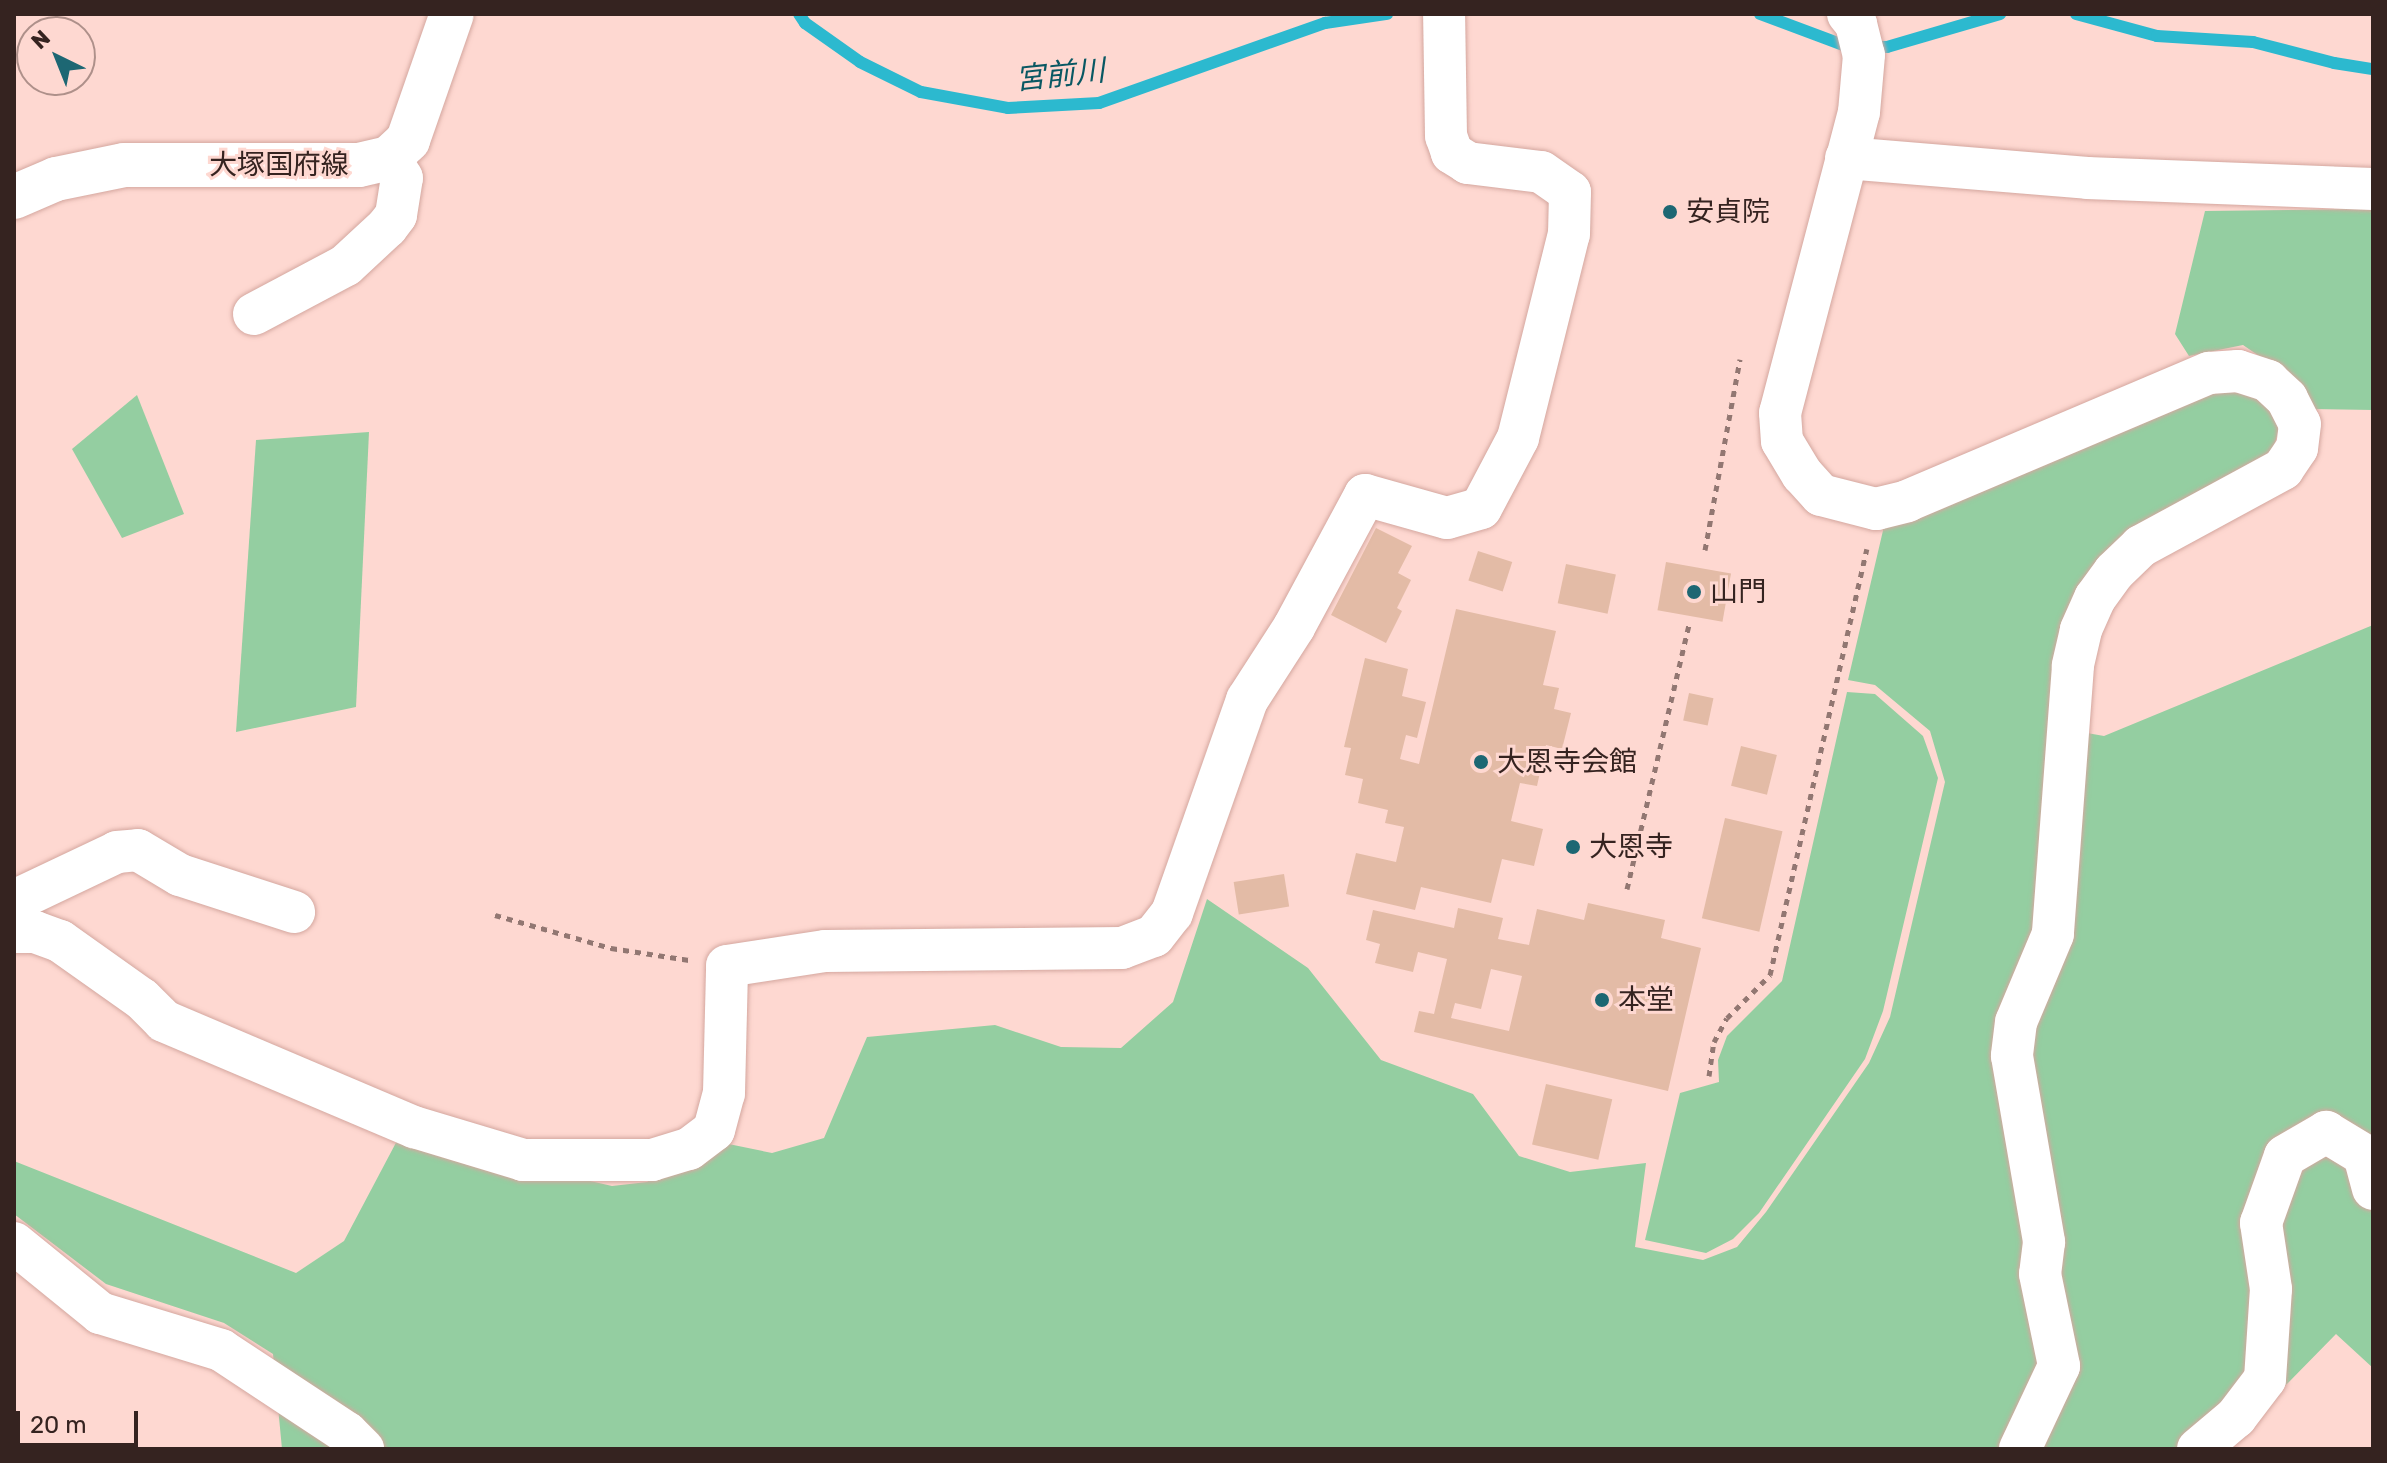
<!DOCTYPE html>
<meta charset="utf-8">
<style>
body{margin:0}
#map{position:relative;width:2387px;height:1463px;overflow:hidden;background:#fed8d1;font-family:Rubik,"Noto Sans JP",sans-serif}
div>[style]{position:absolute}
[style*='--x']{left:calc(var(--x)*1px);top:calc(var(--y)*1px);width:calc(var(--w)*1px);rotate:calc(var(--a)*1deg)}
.green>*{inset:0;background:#94cea1}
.stream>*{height:12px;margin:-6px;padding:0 6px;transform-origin:6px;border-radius:6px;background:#2cb9cf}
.building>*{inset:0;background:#e3bba6;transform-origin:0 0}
.path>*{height:5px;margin-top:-2.5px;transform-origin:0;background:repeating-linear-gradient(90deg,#927772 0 6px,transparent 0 12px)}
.roads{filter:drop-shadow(0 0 2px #d4a79f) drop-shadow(0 0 2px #d4a79f)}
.minor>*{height:42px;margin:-21px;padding:0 21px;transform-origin:21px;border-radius:21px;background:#fff}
.secondary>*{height:44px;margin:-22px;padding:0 22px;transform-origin:22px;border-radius:22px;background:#fff}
.dots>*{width:22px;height:22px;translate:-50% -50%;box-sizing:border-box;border:4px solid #fed8d1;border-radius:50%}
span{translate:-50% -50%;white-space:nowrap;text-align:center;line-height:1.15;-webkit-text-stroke:6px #fed8d1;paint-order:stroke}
.street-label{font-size:28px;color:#352320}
.poi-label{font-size:28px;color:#352320}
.left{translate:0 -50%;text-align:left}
.water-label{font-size:30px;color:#095863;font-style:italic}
.frame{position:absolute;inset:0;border:16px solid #352320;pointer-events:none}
.north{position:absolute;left:16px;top:16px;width:80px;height:80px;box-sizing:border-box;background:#fed8d1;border:2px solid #ae908a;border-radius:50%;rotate:317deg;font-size:22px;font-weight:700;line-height:32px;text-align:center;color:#352320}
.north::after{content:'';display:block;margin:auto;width:28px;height:36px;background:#1d6773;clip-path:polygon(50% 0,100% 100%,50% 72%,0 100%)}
.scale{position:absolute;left:16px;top:1411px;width:122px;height:36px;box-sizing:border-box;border:4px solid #352320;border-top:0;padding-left:10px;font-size:24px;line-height:28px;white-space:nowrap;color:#352320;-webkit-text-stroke:6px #fed8d1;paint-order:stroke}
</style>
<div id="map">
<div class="green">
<div style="clip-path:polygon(2373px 209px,2373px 410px,2312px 409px,2262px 358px,2243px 345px,2189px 356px,2175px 334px,2205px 211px)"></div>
<div style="clip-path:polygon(2229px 381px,2275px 408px,2280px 426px,2274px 446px,2260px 463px,2128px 535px,2053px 727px,2104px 736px,2373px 625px,2373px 1368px,2336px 1334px,2223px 1449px,282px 1449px,273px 1354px,224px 1323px,106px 1284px,14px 1214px,14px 1161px,296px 1273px,344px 1241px,399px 1137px,612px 1186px,647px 1182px,709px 1140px,772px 1153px,824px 1138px,867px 1037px,995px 1025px,1061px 1047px,1121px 1048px,1173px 1002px,1207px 899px,1308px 968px,1381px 1060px,1473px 1094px,1519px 1156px,1570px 1172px,1646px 1163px,1635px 1247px,1703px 1260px,1737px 1247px,1766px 1212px,1869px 1063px,1890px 1017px,1945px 782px,1930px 731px,1875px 685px,1848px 680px,1885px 522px)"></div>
<div style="clip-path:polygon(137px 395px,184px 514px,122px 538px,72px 449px)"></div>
<div style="clip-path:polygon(369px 432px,356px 707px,236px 732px,256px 440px)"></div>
<div style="clip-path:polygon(1847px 692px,1875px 694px,1923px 736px,1938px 778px,1883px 1011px,1865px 1059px,1759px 1213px,1733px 1239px,1706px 1253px,1645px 1240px,1680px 1093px,1719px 1082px,1718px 1060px,1727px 1036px,1782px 981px)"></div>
</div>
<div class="stream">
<div style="--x:799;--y:14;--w:11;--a:56"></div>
<div style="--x:805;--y:23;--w:67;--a:35.3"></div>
<div style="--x:860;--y:62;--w:68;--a:26.2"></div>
<div style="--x:921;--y:92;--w:88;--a:10.4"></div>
<div style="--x:1008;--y:108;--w:91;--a:-3.1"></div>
<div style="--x:1099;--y:103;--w:240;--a:-19.5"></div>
<div style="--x:1325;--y:23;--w:63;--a:-8.3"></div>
<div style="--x:1760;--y:14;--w:92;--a:20.4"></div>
<div style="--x:1846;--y:46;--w:41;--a:1.4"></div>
<div style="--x:1887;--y:47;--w:118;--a:-16.3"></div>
<div style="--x:2076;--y:14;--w:84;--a:15.2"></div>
<div style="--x:2157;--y:36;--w:96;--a:3.6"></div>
<div style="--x:2253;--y:42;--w:84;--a:14.5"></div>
<div style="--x:2334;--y:63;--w:39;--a:9"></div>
</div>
<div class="building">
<div style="clip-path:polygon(1376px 528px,1412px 546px,1398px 573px,1411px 580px,1397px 608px,1402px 611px,1386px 643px,1331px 615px)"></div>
<div style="left:1478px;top:551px;width:36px;height:31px;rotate:18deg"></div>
<div style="left:1666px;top:562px;width:66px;height:49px;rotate:10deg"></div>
<div style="left:1566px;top:564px;width:51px;height:40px;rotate:12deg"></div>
<div style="clip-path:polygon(1456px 609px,1556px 631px,1543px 685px,1559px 688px,1554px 709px,1571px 713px,1562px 749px,1546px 745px,1537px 786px,1520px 783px,1511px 821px,1543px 829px,1534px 866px,1502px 859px,1491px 903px,1421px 887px,1415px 910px,1346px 894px,1356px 853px,1396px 862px,1404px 827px,1385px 823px,1388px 810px,1358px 803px,1363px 779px,1345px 775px,1351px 748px,1344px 747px,1365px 658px,1408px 669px,1402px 696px,1426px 702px,1417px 738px,1406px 735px,1400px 759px,1419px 764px)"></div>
<div style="left:1689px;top:693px;width:25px;height:28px;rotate:12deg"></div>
<div style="left:1741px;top:746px;width:37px;height:41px;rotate:14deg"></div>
<div style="left:1725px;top:818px;width:59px;height:103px;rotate:13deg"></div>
<div style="left:1284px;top:874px;width:33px;height:51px;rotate:81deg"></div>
<div style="clip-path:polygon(evenodd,1588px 903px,1665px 920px,1661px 938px,1701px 948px,1668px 1091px,1414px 1032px,1419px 1011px,1434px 1014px,1447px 959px,1418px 952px,1413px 972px,1375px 963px,1380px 944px,1366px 940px,1373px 910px,1454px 928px,1458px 908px,1503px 918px,1498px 939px,1529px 945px,1537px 909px,1584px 920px,1588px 903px,1491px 969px,1522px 976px,1509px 1031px,1451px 1018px,1455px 1003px,1481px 1009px,1491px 969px)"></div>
<div style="left:1546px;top:1084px;width:68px;height:62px;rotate:13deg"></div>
</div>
<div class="path">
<div style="--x:1705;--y:550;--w:194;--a:-79.6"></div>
<div style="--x:1627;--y:889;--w:271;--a:-76.8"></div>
<div style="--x:495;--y:915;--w:121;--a:15.9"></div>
<div style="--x:611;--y:948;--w:79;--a:8.7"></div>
<div style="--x:1709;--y:1076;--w:34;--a:-82"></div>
<div style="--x:1714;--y:1042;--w:27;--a:-62"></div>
<div style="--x:1727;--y:1018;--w:61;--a:-45"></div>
<div style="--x:1770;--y:975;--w:437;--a:-77.2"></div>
</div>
<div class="roads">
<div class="minor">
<div style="--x:1848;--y:14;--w:13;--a:51"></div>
<div style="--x:1856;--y:24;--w:32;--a:76"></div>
<div style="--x:1864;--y:55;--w:57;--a:95"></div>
<div style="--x:1859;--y:112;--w:311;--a:104.7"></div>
<div style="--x:1780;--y:413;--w:28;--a:86"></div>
<div style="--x:1782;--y:441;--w:39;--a:59"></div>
<div style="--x:1802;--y:474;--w:28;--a:48"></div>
<div style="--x:1821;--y:495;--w:57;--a:14.3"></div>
<div style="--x:1876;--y:509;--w:32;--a:-14"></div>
<div style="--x:1907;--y:501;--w:328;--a:-23"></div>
<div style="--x:2209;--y:373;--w:29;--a:-4"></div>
<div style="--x:2238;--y:371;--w:32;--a:18"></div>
<div style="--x:2268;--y:381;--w:26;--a:43"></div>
<div style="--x:2287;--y:399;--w:28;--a:63"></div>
<div style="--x:2300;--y:424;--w:24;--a:97"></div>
<div style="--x:2297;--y:448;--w:25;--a:124"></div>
<div style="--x:2283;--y:469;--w:162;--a:151.5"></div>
<div style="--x:2141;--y:546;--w:37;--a:136"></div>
<div style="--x:2114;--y:572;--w:32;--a:126"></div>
<div style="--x:2095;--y:598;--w:35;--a:114"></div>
<div style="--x:2081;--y:630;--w:37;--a:103"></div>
<div style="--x:2073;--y:666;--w:269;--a:94.3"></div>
<div style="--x:2053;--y:934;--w:95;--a:112.8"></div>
<div style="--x:2016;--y:1022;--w:34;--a:97"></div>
<div style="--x:2012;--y:1056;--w:189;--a:80.2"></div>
<div style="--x:2044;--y:1242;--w:32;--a:97"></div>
<div style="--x:2040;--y:1274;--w:94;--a:78.3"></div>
<div style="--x:2059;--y:1366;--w:92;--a:115.2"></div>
<div style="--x:1846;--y:158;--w:242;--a:4.7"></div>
<div style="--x:2087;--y:178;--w:286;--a:2.2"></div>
<div style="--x:254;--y:314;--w:104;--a:-28"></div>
<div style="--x:346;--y:265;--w:56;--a:-42.8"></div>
<div style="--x:387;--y:227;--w:15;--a:-53"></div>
<div style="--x:396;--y:215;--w:37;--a:-81"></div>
<div style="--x:402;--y:178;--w:24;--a:-123"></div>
<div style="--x:14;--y:901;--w:114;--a:-25.4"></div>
<div style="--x:117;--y:852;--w:21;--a:-5"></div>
<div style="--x:138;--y:850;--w:49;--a:30.8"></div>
<div style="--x:180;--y:875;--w:120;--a:18"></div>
<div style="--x:14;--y:932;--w:21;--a:0"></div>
<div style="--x:35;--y:932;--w:27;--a:20"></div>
<div style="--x:60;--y:941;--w:100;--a:35.3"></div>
<div style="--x:142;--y:999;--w:31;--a:45"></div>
<div style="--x:164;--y:1021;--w:272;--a:23"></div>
<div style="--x:414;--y:1127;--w:114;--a:16.8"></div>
<div style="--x:523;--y:1160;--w:129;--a:0"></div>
<div style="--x:652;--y:1160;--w:39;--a:-17"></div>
<div style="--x:689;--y:1149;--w:31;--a:-37"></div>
<div style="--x:714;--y:1130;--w:38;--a:-75"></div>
<div style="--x:724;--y:1093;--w:127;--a:-88.6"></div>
<div style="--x:727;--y:966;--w:99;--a:-8.7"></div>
<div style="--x:825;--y:951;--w:297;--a:-0.6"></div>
<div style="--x:1122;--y:948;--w:34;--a:-21"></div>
<div style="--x:1154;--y:936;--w:29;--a:-52"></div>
<div style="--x:1172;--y:913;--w:226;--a:-70.6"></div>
<div style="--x:1247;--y:700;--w:87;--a:-57.2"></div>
<div style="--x:1294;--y:627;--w:150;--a:-61.7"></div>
<div style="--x:1365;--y:495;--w:85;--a:15.7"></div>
<div style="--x:1447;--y:518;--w:35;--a:-16"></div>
<div style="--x:1481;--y:508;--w:79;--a:-62.1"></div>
<div style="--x:1518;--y:438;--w:210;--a:-76"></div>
<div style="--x:1569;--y:234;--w:42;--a:-88.6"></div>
<div style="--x:1570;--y:192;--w:35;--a:-145"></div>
<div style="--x:1541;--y:172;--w:74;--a:-173"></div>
<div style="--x:1468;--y:163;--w:19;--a:-148"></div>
<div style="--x:1452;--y:153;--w:18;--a:-109"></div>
<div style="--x:1446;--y:136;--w:122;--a:-90.9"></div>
<div style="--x:14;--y:1243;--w:111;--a:39.1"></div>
<div style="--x:100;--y:1313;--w:127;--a:17"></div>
<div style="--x:221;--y:1350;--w:151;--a:33.4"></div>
<div style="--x:347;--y:1433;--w:23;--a:45"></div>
<div style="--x:2198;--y:1449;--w:50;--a:-40.1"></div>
<div style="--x:2236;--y:1417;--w:48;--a:-52.7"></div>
<div style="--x:2265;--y:1379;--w:90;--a:-86.2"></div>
<div style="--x:2271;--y:1289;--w:67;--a:-98.6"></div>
<div style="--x:2261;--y:1223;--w:71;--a:-70.3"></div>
<div style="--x:2285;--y:1156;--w:48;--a:-30.3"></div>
<div style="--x:2326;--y:1132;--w:44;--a:31.2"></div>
<div style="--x:2364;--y:1155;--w:35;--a:75"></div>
</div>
<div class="secondary">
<div style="--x:14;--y:197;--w:46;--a:-23.2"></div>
<div style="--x:56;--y:179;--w:69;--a:-11.6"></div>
<div style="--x:124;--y:165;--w:235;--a:0"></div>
<div style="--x:359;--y:165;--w:31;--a:-13"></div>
<div style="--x:389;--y:158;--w:26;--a:-43"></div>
<div style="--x:408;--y:140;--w:133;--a:-70.8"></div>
</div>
</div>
<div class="dots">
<div style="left:1670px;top:212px;background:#1d6773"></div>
<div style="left:1694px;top:592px;background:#1d6773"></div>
<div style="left:1481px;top:762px;background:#1d6773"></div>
<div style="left:1573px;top:847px;background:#1d6773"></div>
<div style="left:1602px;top:1000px;background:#1d6773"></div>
</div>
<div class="street-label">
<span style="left:279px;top:165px">大塚国府線</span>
</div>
<div class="poi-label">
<span class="left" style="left:1686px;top:212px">安貞院</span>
<span class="left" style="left:1710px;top:592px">山門</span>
<span class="left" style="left:1497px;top:762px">大恩寺会館</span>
<span class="left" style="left:1589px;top:847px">大恩寺</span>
<span class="left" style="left:1618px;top:1000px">本堂</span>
</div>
<div class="water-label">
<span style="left:1060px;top:75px;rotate:-6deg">宮前川</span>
</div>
<div class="frame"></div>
<div class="north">N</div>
<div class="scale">20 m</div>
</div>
